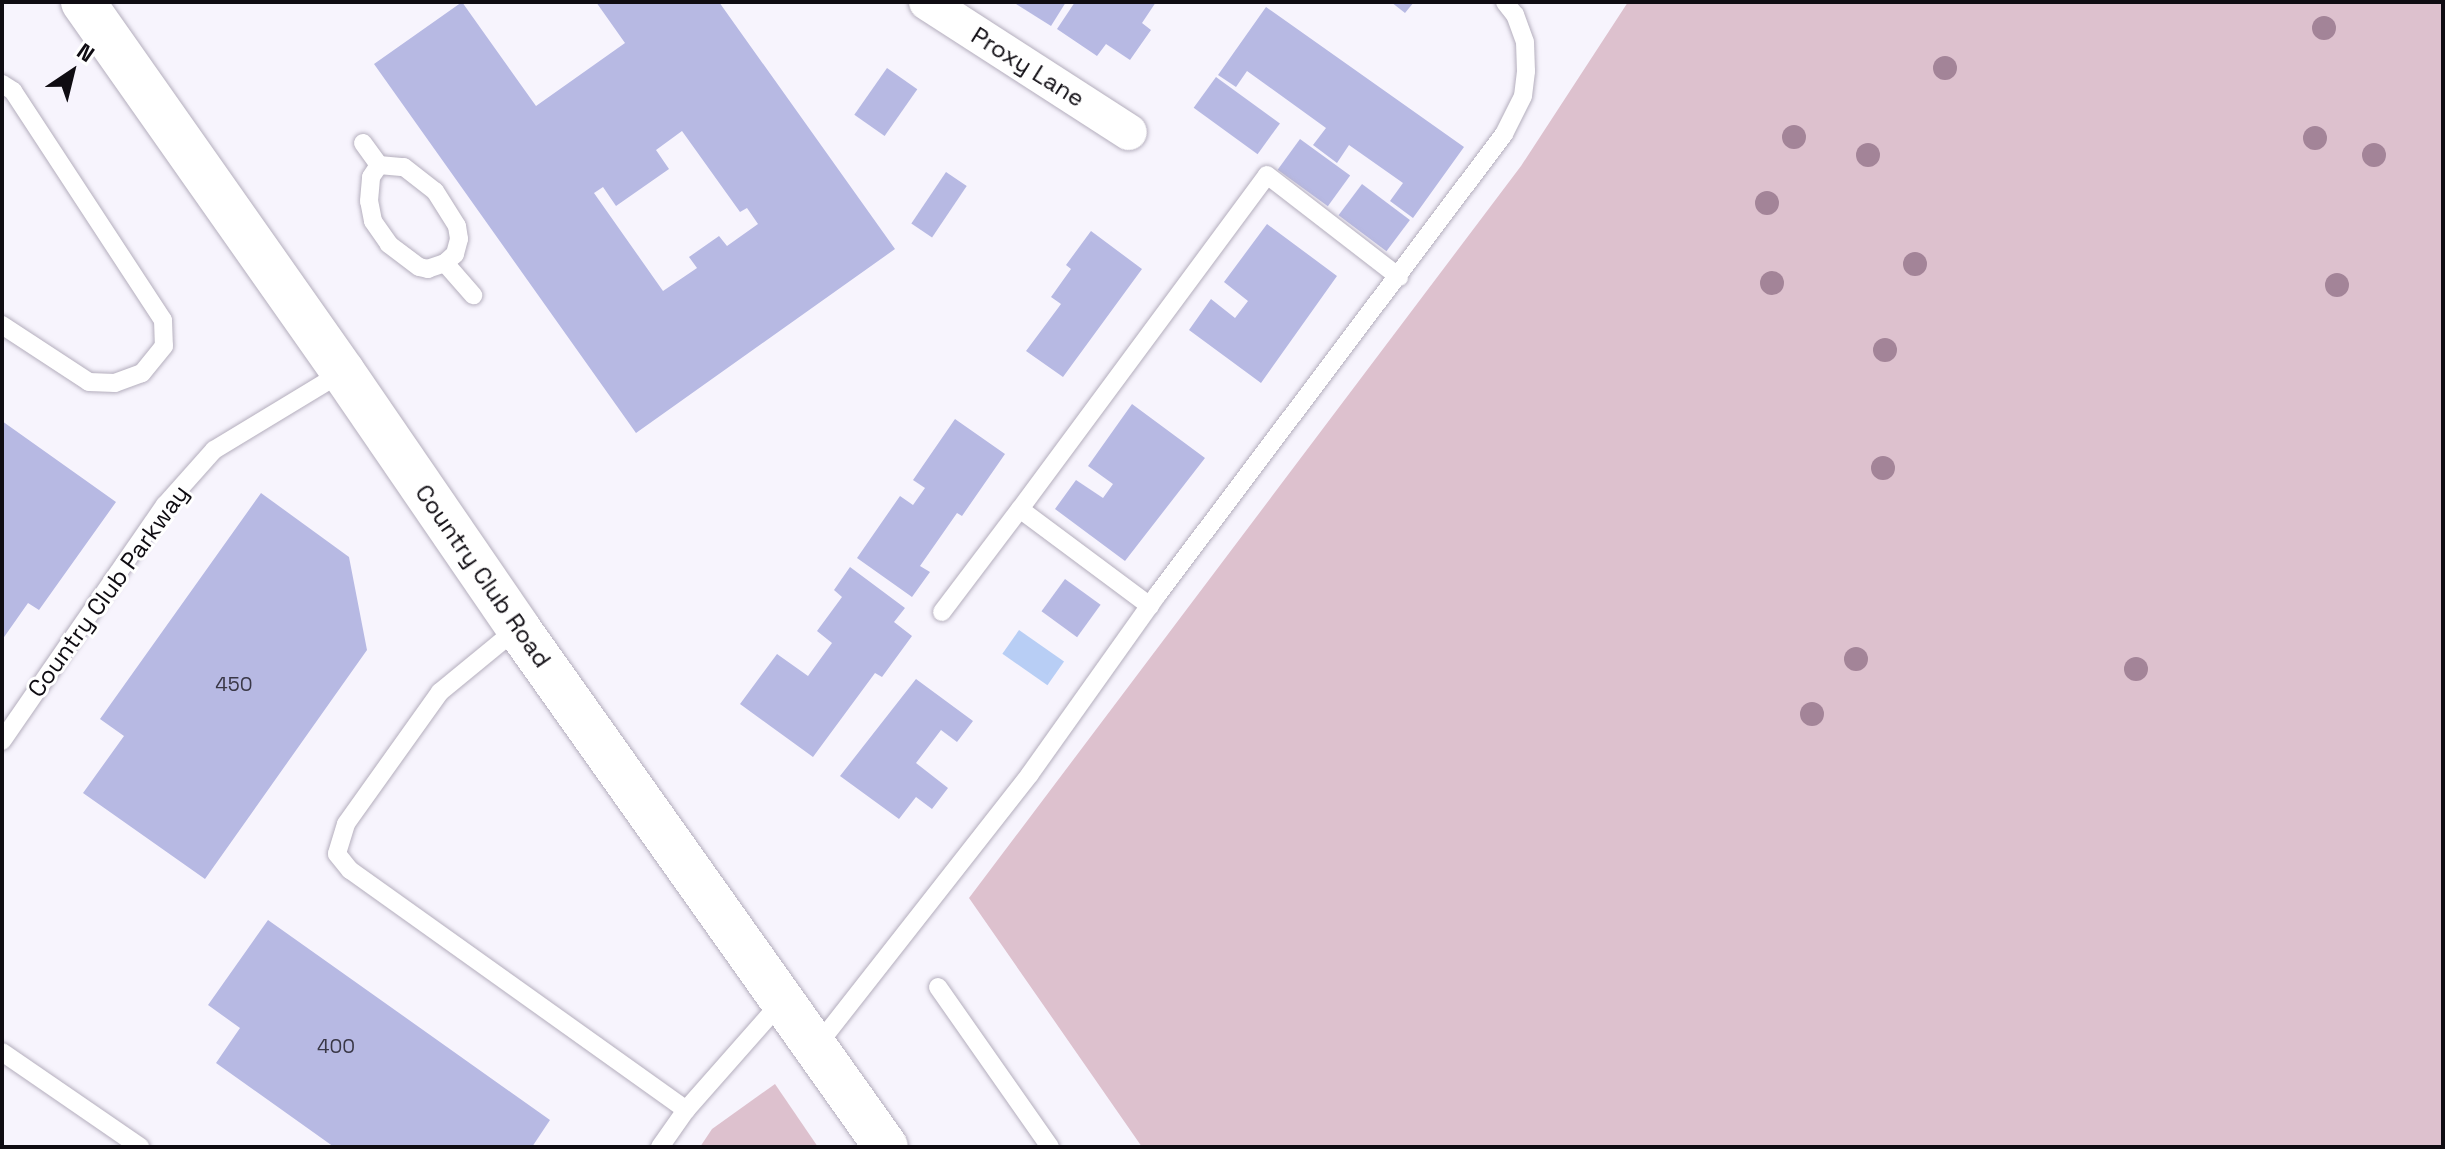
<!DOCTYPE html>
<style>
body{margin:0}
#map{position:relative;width:2445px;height:1149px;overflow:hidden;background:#f7f4fd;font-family:"Space Grotesk",sans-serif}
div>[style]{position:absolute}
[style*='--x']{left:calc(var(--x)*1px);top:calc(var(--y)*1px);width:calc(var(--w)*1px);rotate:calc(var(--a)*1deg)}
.green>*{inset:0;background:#ddc1ce}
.water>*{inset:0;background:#b8cef5;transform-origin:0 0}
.building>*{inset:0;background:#b7b9e3;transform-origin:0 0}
.roads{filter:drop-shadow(0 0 2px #b4aebd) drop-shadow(0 0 2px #b4aebd)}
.service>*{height:18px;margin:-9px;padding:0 9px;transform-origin:9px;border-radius:9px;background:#fff}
.minor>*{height:36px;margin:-18px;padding:0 18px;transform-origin:18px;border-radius:18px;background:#fff}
.tertiary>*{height:44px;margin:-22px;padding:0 22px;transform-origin:22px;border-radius:22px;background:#fff}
.trees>*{width:24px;height:24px;margin:-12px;border-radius:50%;background:#a38498}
span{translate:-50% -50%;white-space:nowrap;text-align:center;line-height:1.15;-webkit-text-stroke:6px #fff;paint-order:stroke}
.number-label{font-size:20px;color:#393746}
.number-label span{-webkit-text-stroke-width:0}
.street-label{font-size:24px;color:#0f0c12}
.frame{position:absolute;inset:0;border:4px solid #0f0c12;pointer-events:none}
.north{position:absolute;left:32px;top:32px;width:80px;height:80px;-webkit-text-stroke:6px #fff;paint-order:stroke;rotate:35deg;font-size:22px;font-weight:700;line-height:32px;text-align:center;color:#0f0c12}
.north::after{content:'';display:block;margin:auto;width:28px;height:36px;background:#0f0c12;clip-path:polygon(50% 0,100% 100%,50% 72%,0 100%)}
</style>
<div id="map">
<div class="green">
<div style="clip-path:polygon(1628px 2px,2443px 2px,2443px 1147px,1142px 1147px,969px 898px,1521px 166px)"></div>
<div style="clip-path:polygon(775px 1084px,818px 1147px,700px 1147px,712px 1129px)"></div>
</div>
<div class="water">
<div style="left:1019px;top:630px;width:55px;height:29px;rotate:35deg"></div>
</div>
<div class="building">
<div style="clip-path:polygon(evenodd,462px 2px,536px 106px,625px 43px,596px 2px,719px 2px,895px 249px,636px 433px,374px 64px,462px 2px,682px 131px,740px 212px,747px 208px,758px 224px,727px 246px,719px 236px,689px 257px,697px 268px,663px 291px,594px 193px,603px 187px,616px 206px,669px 169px,656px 150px,682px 131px)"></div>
<div style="clip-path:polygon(1013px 2px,1066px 2px,1051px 26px)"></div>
<div style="clip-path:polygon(1075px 2px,1156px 2px,1142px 23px,1151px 30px,1130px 60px,1106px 44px,1097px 56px,1057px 29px)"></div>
<div style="clip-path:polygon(1391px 2px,1414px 2px,1405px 13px)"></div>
<div style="clip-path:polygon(1266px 7px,1464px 147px,1413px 218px,1390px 201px,1403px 183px,1349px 145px,1337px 163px,1313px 145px,1326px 128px,1247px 71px,1236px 87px,1218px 75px)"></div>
<div style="left:887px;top:68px;width:37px;height:57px;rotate:35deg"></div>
<div style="left:1216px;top:77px;width:79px;height:38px;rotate:36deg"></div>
<div style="left:1300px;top:139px;width:62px;height:38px;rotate:36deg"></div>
<div style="left:946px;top:172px;width:25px;height:62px;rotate:34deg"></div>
<div style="left:1362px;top:184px;width:60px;height:39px;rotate:37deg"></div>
<div style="clip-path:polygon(1267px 224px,1337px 276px,1261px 383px,1189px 330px,1211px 299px,1235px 318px,1248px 301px,1224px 282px)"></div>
<div style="clip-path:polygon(1091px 231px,1142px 269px,1063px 377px,1026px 351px,1061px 304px,1051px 297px,1071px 269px,1066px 265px)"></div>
<div style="clip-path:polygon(1132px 404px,1205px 458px,1125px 561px,1055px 509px,1076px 480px,1103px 498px,1113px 484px,1088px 466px)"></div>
<div style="clip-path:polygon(955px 419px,1005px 454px,962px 516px,957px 513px,920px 566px,930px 572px,912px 597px,857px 558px,900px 496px,913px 505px,925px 488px,913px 480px)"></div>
<div style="clip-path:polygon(2px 421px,116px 502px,39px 610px,28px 603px,2px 640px)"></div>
<div style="clip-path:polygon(261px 493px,349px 557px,367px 650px,205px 879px,83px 793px,124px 736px,100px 719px)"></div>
<div style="clip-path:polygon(850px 567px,905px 608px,894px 622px,912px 636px,882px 677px,875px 673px,813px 757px,740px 704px,777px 654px,808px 676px,832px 643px,817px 631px,842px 597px,834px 590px)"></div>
<div style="left:1065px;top:579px;width:44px;height:40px;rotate:36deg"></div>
<div style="clip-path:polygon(916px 679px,973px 721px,957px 742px,941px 730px,916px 763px,948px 788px,932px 809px,916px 797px,899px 819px,840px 776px)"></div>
<div style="clip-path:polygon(268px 920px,550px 1120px,532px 1147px,334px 1147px,216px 1063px,240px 1028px,208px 1005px)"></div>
</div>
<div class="roads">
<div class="service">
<div style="--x:2;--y:84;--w:13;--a:32"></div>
<div style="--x:13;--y:91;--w:274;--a:56.8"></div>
<div style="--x:163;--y:320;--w:26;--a:88"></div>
<div style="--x:164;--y:346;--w:35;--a:129"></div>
<div style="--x:142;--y:373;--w:29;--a:160"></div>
<div style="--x:115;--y:383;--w:26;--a:-178"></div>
<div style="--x:89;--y:382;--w:104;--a:-146.8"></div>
<div style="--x:363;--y:143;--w:27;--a:54"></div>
<div style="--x:379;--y:165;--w:25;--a:5"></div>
<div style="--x:404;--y:167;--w:39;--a:38"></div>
<div style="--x:435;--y:191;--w:41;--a:57.8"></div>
<div style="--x:457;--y:226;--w:13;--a:81"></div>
<div style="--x:459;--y:239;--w:16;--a:105"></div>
<div style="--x:455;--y:254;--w:13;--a:138"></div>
<div style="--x:445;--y:263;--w:18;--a:161"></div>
<div style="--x:428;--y:269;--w:9;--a:-167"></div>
<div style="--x:419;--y:267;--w:38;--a:-143"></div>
<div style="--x:389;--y:244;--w:28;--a:-125"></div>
<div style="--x:373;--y:221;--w:20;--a:-101"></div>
<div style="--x:369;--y:201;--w:24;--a:-85"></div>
<div style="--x:371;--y:177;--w:14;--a:-56"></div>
<div style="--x:445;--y:263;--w:43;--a:48.8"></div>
<div style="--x:1150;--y:606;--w:162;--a:-143.3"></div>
<div style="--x:1020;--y:509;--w:415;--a:-53.5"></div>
<div style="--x:1267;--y:175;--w:167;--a:37.7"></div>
<div style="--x:942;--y:612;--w:129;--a:-52.9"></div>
<div style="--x:518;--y:628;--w:101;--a:140.6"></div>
<div style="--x:440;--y:692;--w:162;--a:125.5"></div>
<div style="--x:346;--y:824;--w:31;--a:107"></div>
<div style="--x:337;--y:854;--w:21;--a:51"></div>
<div style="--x:350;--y:870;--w:413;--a:35.5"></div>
<div style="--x:2;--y:741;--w:287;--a:-55.4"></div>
<div style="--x:165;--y:505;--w:74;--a:-48.3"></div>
<div style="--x:214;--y:450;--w:151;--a:-31.2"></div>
<div style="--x:938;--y:987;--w:195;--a:55"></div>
<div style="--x:816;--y:1047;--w:347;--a:-51.9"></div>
<div style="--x:1030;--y:774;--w:221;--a:-54.6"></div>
<div style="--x:1158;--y:594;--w:576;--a:-53.05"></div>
<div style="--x:1504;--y:134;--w:42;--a:-63.4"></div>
<div style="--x:1523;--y:96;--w:25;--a:-83"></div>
<div style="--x:1526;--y:71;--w:29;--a:-92"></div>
<div style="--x:1525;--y:42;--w:29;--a:-110"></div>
<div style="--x:1515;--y:15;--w:16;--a:-128"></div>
<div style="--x:2;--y:1052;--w:168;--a:34.5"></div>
<div style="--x:660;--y:1147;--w:45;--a:-54.9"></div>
<div style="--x:686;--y:1110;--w:145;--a:-48.6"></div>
</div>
<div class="minor">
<div style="--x:927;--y:2;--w:240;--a:32.8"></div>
</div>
<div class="tertiary">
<div style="--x:83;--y:2;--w:452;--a:54.9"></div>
<div style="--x:343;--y:372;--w:310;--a:55.6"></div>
<div style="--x:518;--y:628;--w:636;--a:54.66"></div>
</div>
</div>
<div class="trees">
<div style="left:2324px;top:28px"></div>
<div style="left:1945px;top:68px"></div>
<div style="left:1794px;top:137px"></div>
<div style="left:2315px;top:138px"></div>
<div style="left:1868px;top:155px"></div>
<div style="left:2374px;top:155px"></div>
<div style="left:1767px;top:203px"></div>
<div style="left:1915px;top:264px"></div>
<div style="left:1772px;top:283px"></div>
<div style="left:2337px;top:285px"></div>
<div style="left:1885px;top:350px"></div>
<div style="left:1883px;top:468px"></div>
<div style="left:1856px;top:659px"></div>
<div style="left:2136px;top:669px"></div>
<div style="left:1812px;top:714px"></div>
</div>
<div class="number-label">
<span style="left:234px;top:684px">450</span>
<span style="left:336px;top:1046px">400</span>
</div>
<div class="street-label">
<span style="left:1028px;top:67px;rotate:32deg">Proxy Lane</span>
<span style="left:483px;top:576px;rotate:55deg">Country Club Road</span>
<span style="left:108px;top:591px;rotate:-54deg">Country Club Parkway</span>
</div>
<div class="frame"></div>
<div class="north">N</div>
</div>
